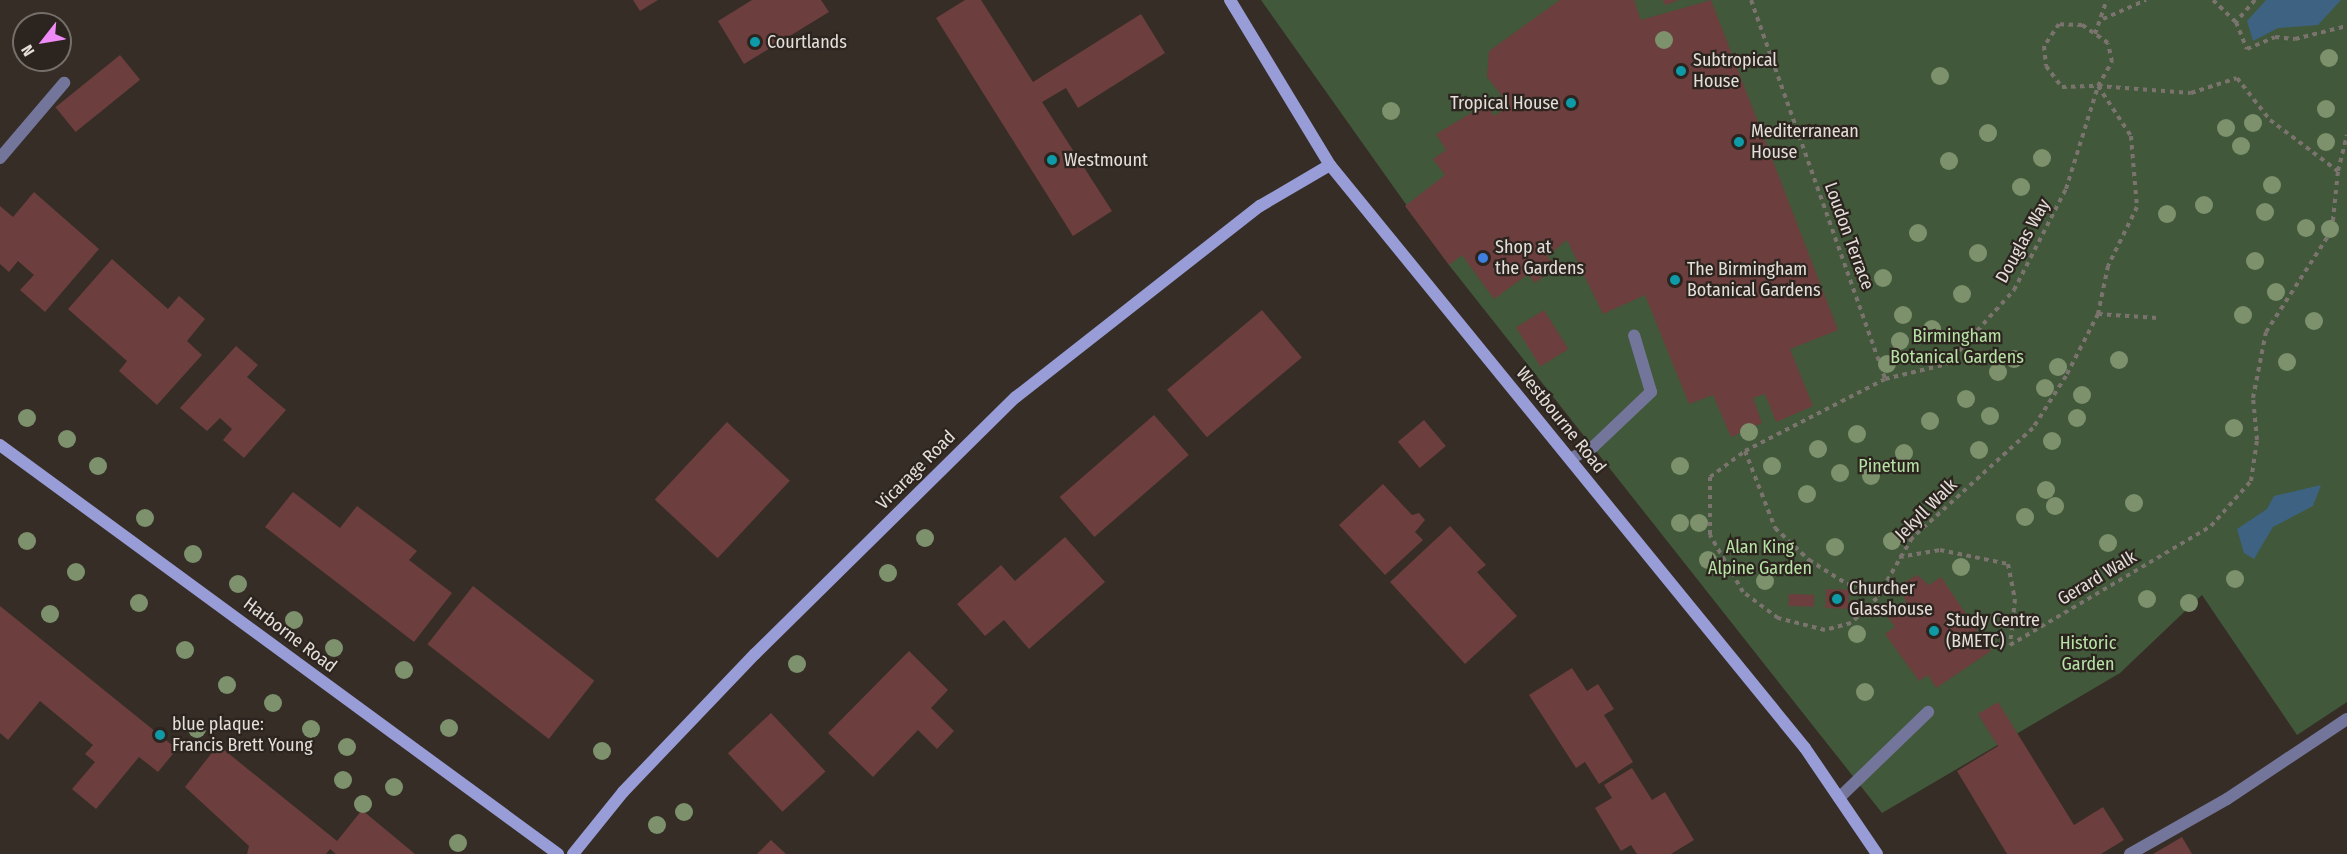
<!DOCTYPE html>
<style>
body{margin:0}
#map{position:relative;width:2347px;height:854px;overflow:hidden;background:#362d27;font-family:"Fira Sans Condensed",sans-serif}
div>[style]{position:absolute}
[style*='--x']{left:calc(var(--x)*1px);top:calc(var(--y)*1px);width:calc(var(--w)*1px);rotate:calc(var(--a)*1deg)}
.green>*{inset:0;background:#42583a}
.water>*{inset:0;background:#3e6281}
.building>*{inset:0;background:#6c3e3d;transform-origin:0 0}
.path>*{height:4px;margin-top:-2px;transform-origin:0;background:repeating-linear-gradient(90deg,#7b736e 0 4.5px,transparent 0 9px)}
.lane>*{height:12px;margin:-6px;padding:0 6px;transform-origin:6px;border-radius:6px;background:#73769a}
.secondary>*{height:12px;margin:-6px;padding:0 6px;transform-origin:6px;border-radius:6px;background:#999dd7}
.trees>*{width:18px;height:18px;margin:-9px;border-radius:50%;background:#7c916c}
.dots>*{width:16px;height:16px;translate:-50% -50%;box-sizing:border-box;border:3px solid #2c241e;border-radius:50%}
span{translate:-50% -50%;white-space:nowrap;text-align:center;line-height:1.15;-webkit-text-stroke:4.5px #2c241e;paint-order:stroke}
.poi-label{font-size:18px;color:#e4deda}
.left{translate:0 -50%;text-align:left}
.right{translate:-100% -50%;text-align:right}
.street-label{font-size:18px;color:#e4deda}
.park-label{font-size:18px;color:#b6e3a5}
.north{position:absolute;left:12px;top:12px;width:60px;height:60px;box-sizing:border-box;background:#2c241e;border:2px solid #766e69;border-radius:50%;rotate:239deg;font-size:16px;font-weight:700;line-height:24px;text-align:center;color:#e4deda}
.north::after{content:'';display:block;margin:auto;width:21px;height:27px;background:#ef8bf6;clip-path:polygon(50% 0,100% 100%,50% 72%,0 100%)}
</style>
<div id="map">
<div class="green">
<div style="clip-path:polygon(1261px 0,2347px 0,2347px 702px,2297px 735px,2202px 595px,2120px 673px,1882px 813px,1449px 265px)"></div>
</div>
<div class="water">
<div style="clip-path:polygon(2266px 0,2341px 0,2318px 25px,2278px 28px,2253px 41px,2247px 21px)"></div>
<div style="clip-path:polygon(2321px 485px,2313px 506px,2273px 527px,2254px 559px,2244px 553px,2237px 529px,2267px 509px,2274px 496px)"></div>
</div>
<div class="building">
<div style="clip-path:polygon(633px 0,658px 0,640px 11px)"></div>
<div style="clip-path:polygon(752px 0,821px 0,829px 12px,744px 64px,718px 21px)"></div>
<div style="clip-path:polygon(965px 0,981px 0,1033px 82px,1141px 14px,1165px 53px,1078px 108px,1066px 88px,1042px 102px,1112px 211px,1073px 236px,936px 18px)"></div>
<div style="clip-path:polygon(1560px 0,1634px 0,1641px 20px,1711px 0,1838px 330px,1790px 349px,1813px 406px,1776px 422px,1765px 394px,1753px 398px,1762px 423px,1731px 437px,1713px 395px,1689px 404px,1645px 295px,1603px 314px,1567px 240px,1547px 256px,1556px 266px,1535px 283px,1528px 274px,1494px 299px,1462px 255px,1449px 265px,1405px 206px,1445px 175px,1433px 159px,1446px 150px,1436px 134px,1486px 104px,1494px 116px,1510px 106px,1487px 77px,1489px 51px)"></div>
<div style="clip-path:polygon(1663px 0,1679px 0,1665px 5px)"></div>
<div style="left:120px;top:55px;width:32px;height:83px;rotate:51deg"></div>
<div style="clip-path:polygon(34px 192px,99px 249px,45px 312px,20px 290px,34px 275px,18px 261px,9px 272px,0 264px,0 206px,13px 217px)"></div>
<div style="clip-path:polygon(112px 259px,168px 309px,179px 296px,205px 319px,187px 341px,202px 355px,157px 405px,119px 371px,127px 361px,68px 309px)"></div>
<div style="left:1262px;top:310px;width:62px;height:124px;rotate:50deg"></div>
<div style="left:1544px;top:310px;width:46px;height:33px;rotate:58deg"></div>
<div style="clip-path:polygon(236px 346px,258px 365px,247px 377px,286px 410px,244px 458px,223px 440px,232px 429px,220px 418px,207px 431px,180px 408px)"></div>
<div style="left:1154px;top:415px;width:53px;height:125px;rotate:49deg"></div>
<div style="left:1424px;top:420px;width:34px;height:34px;rotate:50deg"></div>
<div style="left:727px;top:422px;width:86px;height:106px;rotate:43deg"></div>
<div style="clip-path:polygon(1383px 484px,1412px 515px,1419px 513px,1425px 520px,1415px 532px,1423px 540px,1385px 575px,1339px 525px)"></div>
<div style="clip-path:polygon(293px 492px,340px 528px,357px 506px,417px 551px,409px 560px,452px 593px,414px 642px,265px 527px)"></div>
<div style="clip-path:polygon(1450px 526px,1486px 565px,1477px 572px,1517px 616px,1465px 664px,1390px 582px)"></div>
<div style="clip-path:polygon(1065px 537px,1105px 582px,1029px 649px,1004px 620px,985px 636px,957px 604px,1001px 565px,1015px 581px)"></div>
<div style="clip-path:polygon(1917px 575px,1929px 585px,1941px 577px,1991px 651px,1936px 688px,1928px 675px,1919px 681px,1885px 634px,1895px 627px,1887px 616px,1906px 603px,1900px 585px)"></div>
<div style="left:473px;top:586px;width:154px;height:74px;rotate:38deg"></div>
<div style="left:1826px;top:589px;width:23px;height:19px;rotate:2deg"></div>
<div style="left:1789px;top:594px;width:25px;height:12px;rotate:2deg"></div>
<div style="clip-path:polygon(0 606px,177px 749px,158px 772px,139px 757px,96px 809px,72px 789px,95px 762px,85px 754px,93px 745px,40px 701px,8px 740px,0 733px)"></div>
<div style="clip-path:polygon(909px 651px,948px 690px,931px 708px,954px 731px,937px 749px,918px 730px,873px 777px,828px 733px)"></div>
<div style="clip-path:polygon(1572px 668px,1587px 691px,1598px 684px,1614px 709px,1604px 715px,1633px 762px,1599px 784px,1585px 762px,1576px 768px,1529px 695px)"></div>
<div style="clip-path:polygon(1998px 702px,2074px 825px,2103px 807px,2124px 840px,2101px 854px,2007px 854px,1957px 771px,1998px 746px,1978px 714px)"></div>
<div style="left:771px;top:713px;width:80px;height:59px;rotate:47deg"></div>
<div style="clip-path:polygon(218px 745px,337px 841px,362px 810px,415px 854px,336px 854px,330px 849px,326px 854px,247px 854px,249px 846px,185px 787px)"></div>
<div style="clip-path:polygon(1632px 768px,1652px 800px,1665px 792px,1694px 840px,1671px 854px,1637px 854px,1631px 845px,1621px 851px,1595px 808px,1612px 798px,1604px 785px)"></div>
<div style="clip-path:polygon(2182px 837px,2192px 854px,2153px 854px)"></div>
<div style="clip-path:polygon(771px 840px,786px 854px,757px 854px)"></div>
</div>
<div class="path">
<div style="--x:1751;--y:0;--w:402;--a:70.5"></div>
<div style="--x:2213;--y:0;--w:32;--a:44"></div>
<div style="--x:2255;--y:0;--w:29;--a:131"></div>
<div style="--x:2236;--y:22;--w:29;--a:68"></div>
<div style="--x:2247;--y:49;--w:30;--a:-23"></div>
<div style="--x:2275;--y:37;--w:20;--a:6"></div>
<div style="--x:2295;--y:39;--w:54;--a:-14"></div>
<div style="--x:2103;--y:19;--w:47;--a:-23.8"></div>
<div style="--x:2095;--y:34;--w:36;--a:-71"></div>
<div style="--x:2098;--y:86;--w:60;--a:56.6"></div>
<div style="--x:2131;--y:136;--w:71;--a:85.2"></div>
<div style="--x:2137;--y:207;--w:66;--a:116.2"></div>
<div style="--x:2108;--y:266;--w:49;--a:101.8"></div>
<div style="--x:2098;--y:314;--w:70;--a:117.3"></div>
<div style="--x:2066;--y:376;--w:62;--a:122.4"></div>
<div style="--x:2033;--y:428;--w:164;--a:137.7"></div>
<div style="--x:1912;--y:538;--w:69;--a:120.3"></div>
<div style="--x:1877;--y:598;--w:36;--a:136"></div>
<div style="--x:1851;--y:623;--w:27;--a:165"></div>
<div style="--x:1825;--y:630;--w:49;--a:-165.7"></div>
<div style="--x:1778;--y:618;--w:44;--a:-143.4"></div>
<div style="--x:1743;--y:592;--w:66;--a:-120.1"></div>
<div style="--x:1710;--y:535;--w:58;--a:-90"></div>
<div style="--x:1710;--y:477;--w:44;--a:-36.6"></div>
<div style="--x:1745;--y:451;--w:157;--a:-27.2"></div>
<div style="--x:1885;--y:379;--w:64;--a:-13.6"></div>
<div style="--x:1947;--y:364;--w:100;--a:-47.8"></div>
<div style="--x:2014;--y:290;--w:114;--a:-62.8"></div>
<div style="--x:2066;--y:189;--w:108;--a:-72.7"></div>
<div style="--x:2098;--y:86;--w:28;--a:-60"></div>
<div style="--x:2112;--y:62;--w:19;--a:-102"></div>
<div style="--x:2108;--y:43;--w:32;--a:-145"></div>
<div style="--x:2082;--y:25;--w:23;--a:-178"></div>
<div style="--x:2059;--y:24;--w:27;--a:124"></div>
<div style="--x:2044;--y:46;--w:20;--a:84"></div>
<div style="--x:2046;--y:66;--w:26;--a:53"></div>
<div style="--x:2062;--y:87;--w:36;--a:-2"></div>
<div style="--x:2098;--y:86;--w:93;--a:4.3"></div>
<div style="--x:2191;--y:93;--w:48;--a:-18.1"></div>
<div style="--x:2237;--y:78;--w:53;--a:51.8"></div>
<div style="--x:2270;--y:120;--w:85;--a:36.9"></div>
<div style="--x:2338;--y:171;--w:37;--a:-76"></div>
<div style="--x:2098;--y:314;--w:60;--a:3.8"></div>
<div style="--x:1745;--y:451;--w:83;--a:68.7"></div>
<div style="--x:1775;--y:528;--w:47;--a:43.3"></div>
<div style="--x:1809;--y:560;--w:45;--a:32.3"></div>
<div style="--x:1847;--y:584;--w:35;--a:5"></div>
<div style="--x:1899;--y:557;--w:42;--a:-9.7"></div>
<div style="--x:1940;--y:550;--w:69;--a:11.6"></div>
<div style="--x:2008;--y:564;--w:36;--a:79"></div>
<div style="--x:2015;--y:599;--w:46;--a:96.2"></div>
<div style="--x:2010;--y:645;--w:234;--a:-30.6"></div>
<div style="--x:2211;--y:526;--w:60;--a:-48.4"></div>
<div style="--x:2251;--y:481;--w:41;--a:-81.7"></div>
<div style="--x:2257;--y:440;--w:42;--a:-95.4"></div>
<div style="--x:2253;--y:398;--w:67;--a:-78.9"></div>
<div style="--x:2266;--y:332;--w:121;--a:-57.1"></div>
<div style="--x:2332;--y:230;--w:59;--a:-84.2"></div>
</div>
<div class="lane">
<div style="--x:0;--y:158;--w:99;--a:-49.5"></div>
<div style="--x:1570;--y:459;--w:26;--a:-28"></div>
<div style="--x:1593;--y:447;--w:80;--a:-43.5"></div>
<div style="--x:1651;--y:392;--w:59;--a:-106.6"></div>
<div style="--x:1839;--y:798;--w:124;--a:-44"></div>
<div style="--x:2130;--y:854;--w:112;--a:-29.6"></div>
<div style="--x:2227;--y:799;--w:144;--a:-33.7"></div>
</div>
<div class="secondary">
<div style="--x:1230;--y:0;--w:193;--a:58.8"></div>
<div style="--x:1330;--y:165;--w:752;--a:50.83"></div>
<div style="--x:1805;--y:748;--w:128;--a:55.8"></div>
<div style="--x:0;--y:445;--w:692;--a:36.24"></div>
<div style="--x:573;--y:854;--w:80;--a:-51.1"></div>
<div style="--x:623;--y:792;--w:191;--a:-46.3"></div>
<div style="--x:755;--y:654;--w:366;--a:-44.6"></div>
<div style="--x:1016;--y:397;--w:310;--a:-38.1"></div>
<div style="--x:1260;--y:206;--w:81;--a:-30.4"></div>
</div>
<div class="trees">
<div style="left:1664px;top:40px"></div>
<div style="left:2329px;top:58px"></div>
<div style="left:1940px;top:76px"></div>
<div style="left:2326px;top:109px"></div>
<div style="left:1391px;top:111px"></div>
<div style="left:2253px;top:123px"></div>
<div style="left:2226px;top:128px"></div>
<div style="left:1988px;top:133px"></div>
<div style="left:2326px;top:142px"></div>
<div style="left:2241px;top:146px"></div>
<div style="left:2042px;top:158px"></div>
<div style="left:1949px;top:161px"></div>
<div style="left:2272px;top:185px"></div>
<div style="left:2021px;top:187px"></div>
<div style="left:2204px;top:205px"></div>
<div style="left:2265px;top:212px"></div>
<div style="left:2167px;top:214px"></div>
<div style="left:2306px;top:228px"></div>
<div style="left:2330px;top:229px"></div>
<div style="left:1918px;top:233px"></div>
<div style="left:1978px;top:253px"></div>
<div style="left:2255px;top:261px"></div>
<div style="left:1883px;top:278px"></div>
<div style="left:2276px;top:292px"></div>
<div style="left:1962px;top:294px"></div>
<div style="left:1903px;top:315px"></div>
<div style="left:2243px;top:315px"></div>
<div style="left:2314px;top:321px"></div>
<div style="left:1932px;top:329px"></div>
<div style="left:1900px;top:341px"></div>
<div style="left:2014px;top:359px"></div>
<div style="left:2119px;top:360px"></div>
<div style="left:2287px;top:362px"></div>
<div style="left:1887px;top:364px"></div>
<div style="left:2058px;top:367px"></div>
<div style="left:1998px;top:372px"></div>
<div style="left:2045px;top:388px"></div>
<div style="left:2082px;top:395px"></div>
<div style="left:1966px;top:399px"></div>
<div style="left:1990px;top:416px"></div>
<div style="left:27px;top:418px"></div>
<div style="left:2077px;top:418px"></div>
<div style="left:1930px;top:421px"></div>
<div style="left:2234px;top:428px"></div>
<div style="left:1749px;top:432px"></div>
<div style="left:1857px;top:434px"></div>
<div style="left:67px;top:439px"></div>
<div style="left:2052px;top:441px"></div>
<div style="left:1818px;top:449px"></div>
<div style="left:1979px;top:450px"></div>
<div style="left:1904px;top:453px"></div>
<div style="left:98px;top:466px"></div>
<div style="left:1680px;top:466px"></div>
<div style="left:1772px;top:466px"></div>
<div style="left:1840px;top:473px"></div>
<div style="left:1871px;top:476px"></div>
<div style="left:2046px;top:490px"></div>
<div style="left:1807px;top:494px"></div>
<div style="left:2134px;top:503px"></div>
<div style="left:2055px;top:506px"></div>
<div style="left:2025px;top:517px"></div>
<div style="left:145px;top:518px"></div>
<div style="left:1680px;top:523px"></div>
<div style="left:1699px;top:523px"></div>
<div style="left:925px;top:538px"></div>
<div style="left:27px;top:541px"></div>
<div style="left:1892px;top:541px"></div>
<div style="left:2108px;top:543px"></div>
<div style="left:1835px;top:547px"></div>
<div style="left:193px;top:554px"></div>
<div style="left:1708px;top:560px"></div>
<div style="left:1961px;top:567px"></div>
<div style="left:76px;top:572px"></div>
<div style="left:888px;top:573px"></div>
<div style="left:2235px;top:579px"></div>
<div style="left:1765px;top:581px"></div>
<div style="left:238px;top:584px"></div>
<div style="left:2147px;top:599px"></div>
<div style="left:139px;top:603px"></div>
<div style="left:2189px;top:603px"></div>
<div style="left:50px;top:614px"></div>
<div style="left:294px;top:620px"></div>
<div style="left:1857px;top:634px"></div>
<div style="left:334px;top:648px"></div>
<div style="left:185px;top:650px"></div>
<div style="left:797px;top:664px"></div>
<div style="left:404px;top:670px"></div>
<div style="left:227px;top:685px"></div>
<div style="left:1865px;top:692px"></div>
<div style="left:273px;top:703px"></div>
<div style="left:449px;top:728px"></div>
<div style="left:197px;top:729px"></div>
<div style="left:311px;top:729px"></div>
<div style="left:347px;top:747px"></div>
<div style="left:602px;top:751px"></div>
<div style="left:343px;top:780px"></div>
<div style="left:394px;top:787px"></div>
<div style="left:363px;top:804px"></div>
<div style="left:684px;top:812px"></div>
<div style="left:657px;top:825px"></div>
<div style="left:458px;top:843px"></div>
</div>
<div class="dots">
<div style="left:755px;top:42px;background:#0f9aa8"></div>
<div style="left:1681px;top:71px;background:#0f9aa8"></div>
<div style="left:1571px;top:103px;background:#0f9aa8"></div>
<div style="left:1739px;top:142px;background:#0f9aa8"></div>
<div style="left:1052px;top:160px;background:#0f9aa8"></div>
<div style="left:1483px;top:258px;background:#3f7fe0"></div>
<div style="left:1675px;top:280px;background:#0f9aa8"></div>
<div style="left:1837px;top:599px;background:#0f9aa8"></div>
<div style="left:1934px;top:631px;background:#0f9aa8"></div>
<div style="left:160px;top:735px;background:#0f9aa8"></div>
</div>
<div class="poi-label">
<span class="left" style="left:767px;top:42px">Courtlands</span>
<span class="left" style="left:1693px;top:71px">Subtropical<br>House</span>
<span class="right" style="left:1559px;top:103px">Tropical House</span>
<span class="left" style="left:1751px;top:142px">Mediterranean<br>House</span>
<span class="left" style="left:1064px;top:160px">Westmount</span>
<span class="left" style="left:1495px;top:258px">Shop at<br>the Gardens</span>
<span class="left" style="left:1687px;top:280px">The Birmingham<br>Botanical Gardens</span>
<span class="left" style="left:1849px;top:599px">Churcher<br>Glasshouse</span>
<span class="left" style="left:1946px;top:631px">Study Centre<br>(BMETC)</span>
<span class="left" style="left:172px;top:735px">blue plaque:<br>Francis Brett Young</span>
</div>
<div class="street-label">
<span style="left:1849px;top:236px;rotate:70deg">Loudon Terrace</span>
<span style="left:2023px;top:241px;rotate:-61deg">Douglas Way</span>
<span style="left:1561px;top:420px;rotate:51deg">Westbourne Road</span>
<span style="left:916px;top:470px;rotate:-45deg">Vicarage Road</span>
<span style="left:1926px;top:510px;rotate:-45deg">Jekyll Walk</span>
<span style="left:2097px;top:578px;rotate:-31deg">Gerard Walk</span>
<span style="left:290px;top:635px;rotate:37deg">Harborne Road</span>
</div>
<div class="park-label">
<span style="left:1957px;top:347px">Birmingham<br>Botanical Gardens</span>
<span style="left:1889px;top:466px">Pinetum</span>
<span style="left:1760px;top:558px">Alan King<br>Alpine Garden</span>
<span style="left:2088px;top:654px">Historic<br>Garden</span>
</div>
<div class="north">N</div>
</div>
